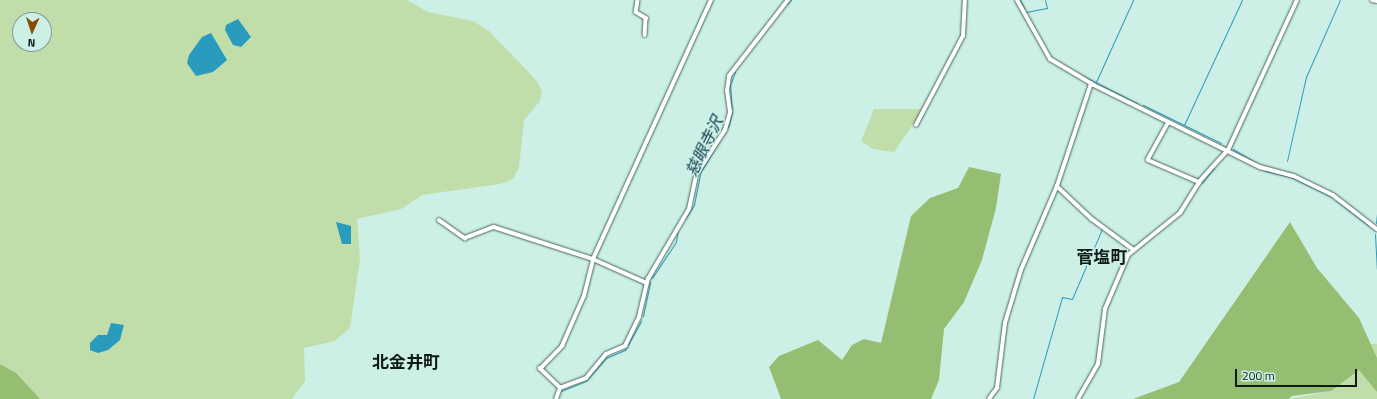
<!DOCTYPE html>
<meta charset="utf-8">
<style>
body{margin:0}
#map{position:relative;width:1377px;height:399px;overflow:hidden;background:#cdf0e6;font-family:"Titillium Web","Noto Sans JP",sans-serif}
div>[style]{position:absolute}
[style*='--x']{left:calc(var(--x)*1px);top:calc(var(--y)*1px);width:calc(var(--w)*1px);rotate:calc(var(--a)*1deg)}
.green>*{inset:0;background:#c1deaa}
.forest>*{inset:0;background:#96be73}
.water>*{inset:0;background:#299bbe}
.stream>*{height:1px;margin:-0.5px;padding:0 0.5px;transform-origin:0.5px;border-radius:0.5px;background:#299bbe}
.roads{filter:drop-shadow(0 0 1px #46655d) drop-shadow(0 0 1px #46655d)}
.minor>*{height:3.5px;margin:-1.75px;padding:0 1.75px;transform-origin:1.75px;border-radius:1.75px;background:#fff}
.tertiary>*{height:4px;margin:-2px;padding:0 2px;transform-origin:2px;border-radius:2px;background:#fff}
span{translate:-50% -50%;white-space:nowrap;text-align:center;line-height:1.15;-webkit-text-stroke:3px #cdf0e6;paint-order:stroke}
.water-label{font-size:16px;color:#154353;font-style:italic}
.quarter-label{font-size:17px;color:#0d1a17;font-weight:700}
.north{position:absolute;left:12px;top:12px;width:40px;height:40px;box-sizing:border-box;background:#cdf0e6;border:1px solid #809a93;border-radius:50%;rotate:183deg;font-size:11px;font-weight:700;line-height:16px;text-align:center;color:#0d1a17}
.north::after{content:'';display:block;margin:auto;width:14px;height:18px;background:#874d03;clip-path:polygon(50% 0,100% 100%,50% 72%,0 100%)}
.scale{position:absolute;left:1235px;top:369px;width:122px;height:18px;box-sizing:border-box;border:2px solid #0d1a17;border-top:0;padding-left:5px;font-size:12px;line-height:14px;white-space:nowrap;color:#0d1a17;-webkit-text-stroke:3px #cdf0e6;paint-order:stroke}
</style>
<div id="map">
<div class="green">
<div style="clip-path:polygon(evenodd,0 0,407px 0,428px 12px,473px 21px,489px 31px,536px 80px,542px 91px,540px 101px,524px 120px,519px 168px,513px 179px,500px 184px,422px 195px,401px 209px,357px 219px,360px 259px,350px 328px,335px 341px,304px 348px,305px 381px,292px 399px,0 399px,0 0,20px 20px,44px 20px,44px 44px,20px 44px,20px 20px)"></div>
<div style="clip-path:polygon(874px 109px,920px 109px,922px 111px,894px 152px,873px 149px,861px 141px)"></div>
<div style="clip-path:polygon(1354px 344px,1377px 344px,1377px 399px,1289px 399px,1331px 391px)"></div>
</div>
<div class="forest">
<div style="clip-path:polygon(969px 167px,1001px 174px,996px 208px,982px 260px,964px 302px,944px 329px,939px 380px,931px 399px,781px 399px,769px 367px,779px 356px,818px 340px,842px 360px,852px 345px,864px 339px,881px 343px,911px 216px,930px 198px,958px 188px)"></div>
<div style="clip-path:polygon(1290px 222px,1317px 268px,1359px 318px,1377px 358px,1377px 392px,1359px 370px,1331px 391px,1292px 396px,1289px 399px,1133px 399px,1179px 382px)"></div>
<div style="clip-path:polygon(0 364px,16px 373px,40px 399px,0 399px)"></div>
</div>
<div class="water">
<div style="clip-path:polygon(238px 19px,251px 37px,241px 47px,233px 45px,225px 30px,226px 25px)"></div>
<div style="clip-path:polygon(211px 33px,227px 60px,213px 72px,196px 76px,187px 63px,189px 55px,202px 37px)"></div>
<div style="clip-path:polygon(336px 222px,351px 226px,351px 244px,342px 244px)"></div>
<div style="clip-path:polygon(111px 323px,124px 325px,120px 340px,108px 350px,98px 353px,90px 350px,90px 343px,98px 335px,107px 335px)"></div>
</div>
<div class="stream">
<div style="--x:1020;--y:0;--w:9;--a:63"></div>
<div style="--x:787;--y:4;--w:6;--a:-45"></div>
<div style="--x:1026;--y:12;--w:21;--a:-11"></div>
<div style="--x:1047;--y:8;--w:8;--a:-104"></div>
<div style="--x:1079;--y:74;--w:65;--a:26.6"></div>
<div style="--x:1096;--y:82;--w:90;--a:-65.7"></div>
<div style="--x:1143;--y:105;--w:87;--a:26"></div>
<div style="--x:1184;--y:125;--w:138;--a:-65.1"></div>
<div style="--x:1233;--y:149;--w:27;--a:31"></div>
<div style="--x:1287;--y:161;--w:86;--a:-77.3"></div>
<div style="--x:1306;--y:77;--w:84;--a:-66.2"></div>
<div style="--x:1265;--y:171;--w:27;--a:13"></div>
<div style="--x:1291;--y:177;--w:46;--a:26"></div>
<div style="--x:1202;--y:183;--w:19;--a:-51"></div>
<div style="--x:1336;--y:200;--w:41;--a:38"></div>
<div style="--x:685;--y:219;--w:17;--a:-57"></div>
<div style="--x:694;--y:205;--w:33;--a:-79"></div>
<div style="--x:700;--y:173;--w:56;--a:-58.9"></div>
<div style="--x:729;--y:125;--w:13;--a:-77"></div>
<div style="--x:732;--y:112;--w:27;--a:-94"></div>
<div style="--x:730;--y:85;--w:14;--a:-69"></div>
<div style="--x:1376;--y:223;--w:9;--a:-84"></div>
<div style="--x:1377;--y:231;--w:1;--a:90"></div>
<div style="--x:1375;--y:234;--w:35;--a:87"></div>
<div style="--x:652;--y:278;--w:43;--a:-56.3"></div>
<div style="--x:676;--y:242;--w:12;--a:-81"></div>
<div style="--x:643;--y:316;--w:35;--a:-78"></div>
<div style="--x:561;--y:391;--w:27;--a:-22"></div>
<div style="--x:586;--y:381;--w:30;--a:-49"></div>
<div style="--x:606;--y:358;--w:21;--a:-23"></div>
<div style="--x:625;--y:350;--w:33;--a:-61"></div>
<div style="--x:1033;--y:399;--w:106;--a:-74.1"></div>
<div style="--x:1062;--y:297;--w:10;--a:11"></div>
<div style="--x:1072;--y:299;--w:76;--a:-66.8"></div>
</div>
<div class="roads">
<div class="minor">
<div style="--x:638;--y:0;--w:12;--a:99"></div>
<div style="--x:636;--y:12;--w:12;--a:31"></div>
<div style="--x:646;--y:18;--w:17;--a:93"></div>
<div style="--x:1094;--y:85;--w:185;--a:26.3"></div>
<div style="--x:1260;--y:167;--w:35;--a:15"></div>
<div style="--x:1294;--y:176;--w:43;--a:26"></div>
<div style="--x:1333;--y:195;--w:56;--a:37.7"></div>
<div style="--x:1169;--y:122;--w:43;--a:118.9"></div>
<div style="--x:1148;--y:160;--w:56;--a:23.3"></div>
<div style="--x:916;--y:125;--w:101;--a:-62.2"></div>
<div style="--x:963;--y:36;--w:36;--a:-87"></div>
<div style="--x:1057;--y:186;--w:48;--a:43.3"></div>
<div style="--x:1092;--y:219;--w:52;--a:36.4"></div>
<div style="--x:439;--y:220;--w:32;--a:35"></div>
<div style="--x:465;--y:238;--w:31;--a:-21"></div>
<div style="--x:494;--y:227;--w:104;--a:17.9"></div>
<div style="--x:593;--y:259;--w:59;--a:24"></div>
<div style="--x:560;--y:388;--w:28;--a:-136"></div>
<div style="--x:540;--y:369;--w:32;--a:-46"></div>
<div style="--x:562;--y:346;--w:55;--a:-66.3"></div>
<div style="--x:584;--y:296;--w:38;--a:-76"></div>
<div style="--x:593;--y:259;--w:285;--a:-65.5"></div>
<div style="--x:556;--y:399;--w:12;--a:-70"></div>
<div style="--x:560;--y:388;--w:28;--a:-21"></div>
<div style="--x:586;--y:378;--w:31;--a:-50"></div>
<div style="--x:606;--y:354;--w:21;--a:-23"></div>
<div style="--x:625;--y:346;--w:32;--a:-64"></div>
<div style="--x:639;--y:317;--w:39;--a:-77"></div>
<div style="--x:648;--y:279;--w:81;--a:-59.6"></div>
<div style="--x:689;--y:209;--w:35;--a:-78"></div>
<div style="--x:696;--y:175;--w:54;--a:-57.2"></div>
<div style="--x:725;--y:130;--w:19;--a:-74"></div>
<div style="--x:730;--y:112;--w:21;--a:-98"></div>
<div style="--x:727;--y:91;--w:15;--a:-82"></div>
<div style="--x:729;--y:76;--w:96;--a:-52.2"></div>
<div style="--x:989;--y:399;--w:14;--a:-54"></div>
<div style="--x:997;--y:388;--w:65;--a:-83"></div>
<div style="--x:1005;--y:323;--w:55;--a:-73.2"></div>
<div style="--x:1021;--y:270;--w:91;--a:-66.8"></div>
<div style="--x:1057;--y:186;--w:108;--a:-71.6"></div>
<div style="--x:1078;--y:399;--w:40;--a:-60.3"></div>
<div style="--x:1098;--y:364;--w:55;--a:-82.7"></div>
<div style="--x:1105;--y:309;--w:59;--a:-66.9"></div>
<div style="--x:1128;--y:255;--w:67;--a:-38.9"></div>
<div style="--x:1180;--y:213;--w:36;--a:-58"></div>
<div style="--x:1199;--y:182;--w:43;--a:-47.8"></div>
</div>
<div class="tertiary">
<div style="--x:1017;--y:0;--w:68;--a:60.8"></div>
<div style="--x:1050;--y:59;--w:51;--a:30.6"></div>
<div style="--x:1372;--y:0;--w:5;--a:11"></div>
<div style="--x:1228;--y:150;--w:165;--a:-65.3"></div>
</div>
</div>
<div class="water-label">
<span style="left:704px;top:146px;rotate:-64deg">慈眼寺沢</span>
</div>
<div class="quarter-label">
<span style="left:1102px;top:258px">菅塩町</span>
<span style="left:406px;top:363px">北金井町</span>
</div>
<div class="north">N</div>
<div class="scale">200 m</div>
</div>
